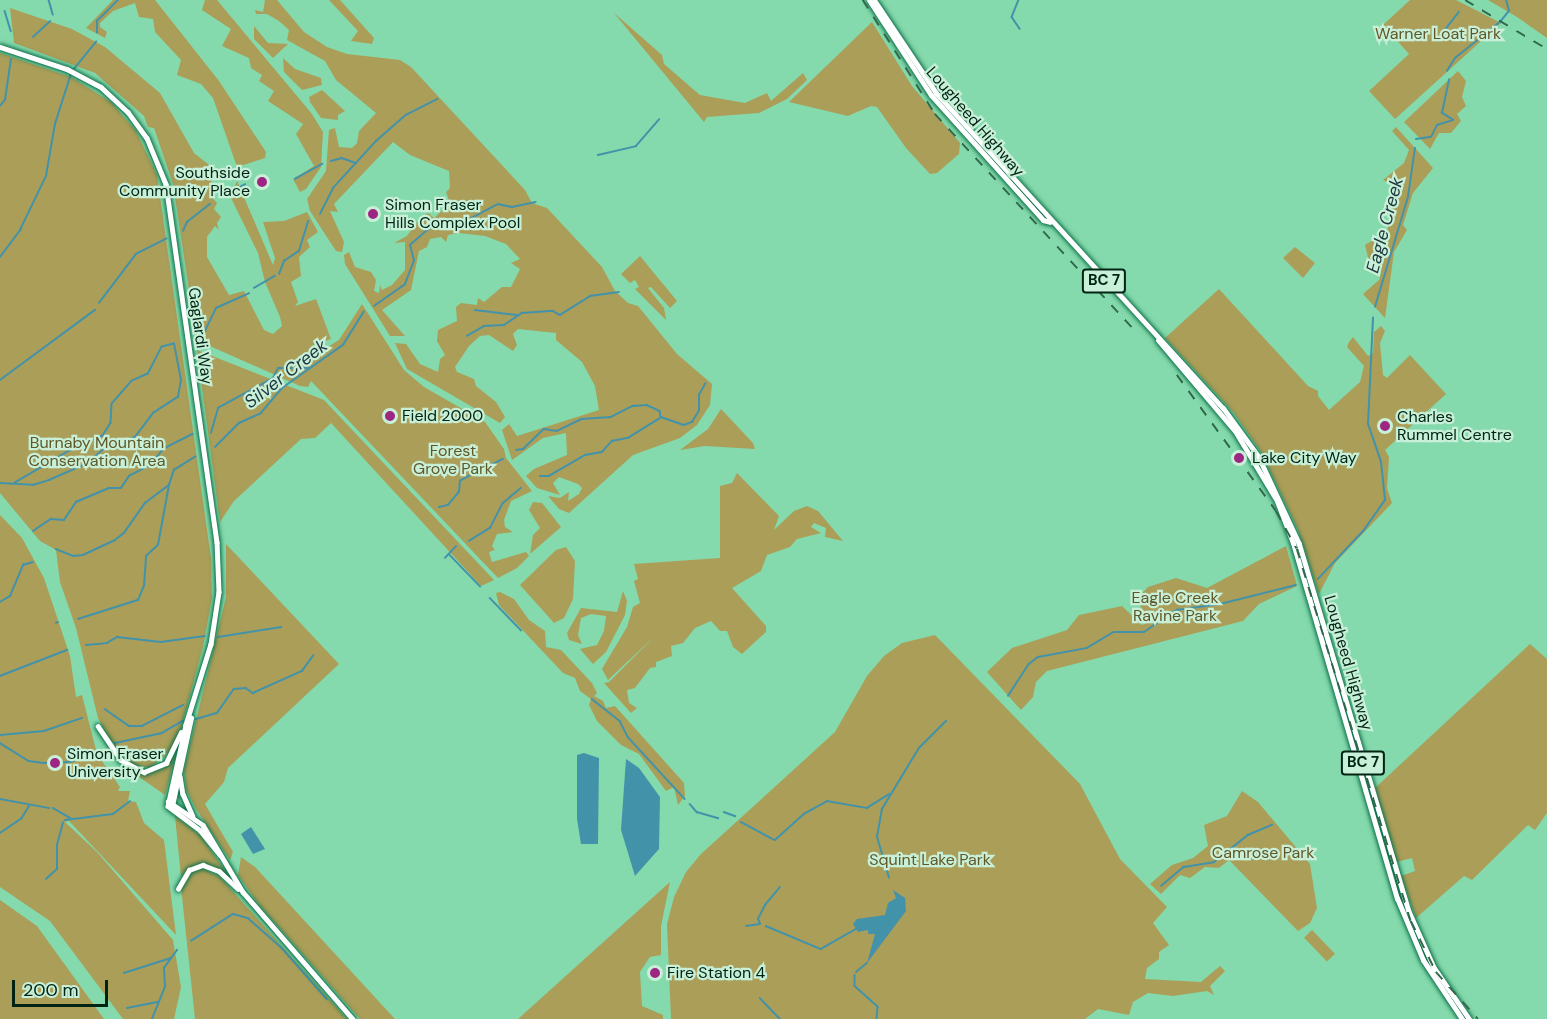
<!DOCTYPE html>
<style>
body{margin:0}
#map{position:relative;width:1547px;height:1019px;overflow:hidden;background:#84daac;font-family:"DM Sans",sans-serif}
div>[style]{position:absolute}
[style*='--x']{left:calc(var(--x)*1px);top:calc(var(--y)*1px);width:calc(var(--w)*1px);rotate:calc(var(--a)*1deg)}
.green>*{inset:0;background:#ab9e58;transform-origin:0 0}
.water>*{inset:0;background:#4293aa}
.stream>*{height:1.5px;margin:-0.75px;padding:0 0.75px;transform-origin:0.75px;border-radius:0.75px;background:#4293aa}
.roads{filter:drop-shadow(0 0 2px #0c7048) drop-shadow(0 0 2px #0c7048)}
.secondary>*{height:4.5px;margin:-2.25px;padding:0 2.25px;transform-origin:2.25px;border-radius:2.25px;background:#fff}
.primary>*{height:5px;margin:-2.5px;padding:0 2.5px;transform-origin:2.5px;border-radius:2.5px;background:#fff}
.rail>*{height:1.5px;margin-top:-0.75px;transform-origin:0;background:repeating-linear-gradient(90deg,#31684c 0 10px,transparent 0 20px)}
.dots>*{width:16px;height:16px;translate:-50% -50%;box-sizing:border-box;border:3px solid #c8f0d8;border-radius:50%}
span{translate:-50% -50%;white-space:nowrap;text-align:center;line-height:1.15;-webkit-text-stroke:4.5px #c8f0d8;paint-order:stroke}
.shield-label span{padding:2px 4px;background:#c8f0d8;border:2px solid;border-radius:4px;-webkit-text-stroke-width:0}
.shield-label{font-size:15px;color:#002413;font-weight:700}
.park-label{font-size:16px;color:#605727}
.street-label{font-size:16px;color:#002413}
.poi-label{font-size:16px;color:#002413}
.right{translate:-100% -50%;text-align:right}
.left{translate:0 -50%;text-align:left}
.water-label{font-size:18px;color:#1d363e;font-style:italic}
.scale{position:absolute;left:12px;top:980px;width:96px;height:27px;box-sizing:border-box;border:3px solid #002413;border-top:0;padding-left:8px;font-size:18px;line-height:21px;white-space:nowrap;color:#002413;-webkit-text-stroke:4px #c8f0d8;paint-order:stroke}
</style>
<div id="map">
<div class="green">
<div style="clip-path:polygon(113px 0,155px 0,219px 81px,266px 152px,265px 158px,237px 167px,213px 98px,201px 84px,177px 75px,181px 60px,155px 32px,153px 19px,139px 17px,135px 3px,113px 11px,100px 23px,100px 27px,107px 32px,105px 38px,86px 28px)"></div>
<div style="clip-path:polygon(205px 0,217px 0,312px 114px,323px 132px,321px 167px,306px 189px,300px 192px,293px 179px,314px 166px,296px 134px,303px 124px,268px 101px,274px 91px,259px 81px,262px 75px,251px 68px,249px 58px,222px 46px,231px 29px,202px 10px)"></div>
<div style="clip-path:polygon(265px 0,277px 0,304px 32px,327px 47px,347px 54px,400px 60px,411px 67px,525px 190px,532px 203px,547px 208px,602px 267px,615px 291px,628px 303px,638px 306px,677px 354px,712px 384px,710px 405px,697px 425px,680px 438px,633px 455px,569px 513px,559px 509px,548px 496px,560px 498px,569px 492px,568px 501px,579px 494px,582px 488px,578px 484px,559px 477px,553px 483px,560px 495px,537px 488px,526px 476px,534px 469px,567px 455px,566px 433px,543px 438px,512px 460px,502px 430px,509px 424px,517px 436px,599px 410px,595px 386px,582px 362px,556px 340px,556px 333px,518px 329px,513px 334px,517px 345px,513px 351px,489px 335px,480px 336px,469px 346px,455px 367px,457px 372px,474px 379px,476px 386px,496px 402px,505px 417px,500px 423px,407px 369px,395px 343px,406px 344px,420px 364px,438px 372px,440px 359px,445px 355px,437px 341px,438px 330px,457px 321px,456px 307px,461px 303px,477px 305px,478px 298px,484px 302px,502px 287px,511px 287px,520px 269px,511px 263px,520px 259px,506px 244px,485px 236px,459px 233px,448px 235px,446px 242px,441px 237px,430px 239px,427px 247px,419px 251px,411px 290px,382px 310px,405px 336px,390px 336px,345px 264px,344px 255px,349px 252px,355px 267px,371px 272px,376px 280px,374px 291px,379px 293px,380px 285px,382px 290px,392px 285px,405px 270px,405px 242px,394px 243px,407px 236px,420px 218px,428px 213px,434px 218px,450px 203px,446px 192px,450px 188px,449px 171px,410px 155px,393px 142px,334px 204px,338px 212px,330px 211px,344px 242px,342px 252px,336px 251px,310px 211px,307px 199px,326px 171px,329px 130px,335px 128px,339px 147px,352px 148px,357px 143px,359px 131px,376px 113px,336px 80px,325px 61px,287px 40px,289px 30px,279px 21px,267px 14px,256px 14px,255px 10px,263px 12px)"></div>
<div style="clip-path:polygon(329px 0,340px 0,374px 38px,372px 44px,351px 41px,358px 31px)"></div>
<div style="clip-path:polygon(1410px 0,1456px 0,1501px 23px,1395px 119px,1369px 91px,1409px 54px,1383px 25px)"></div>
<div style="clip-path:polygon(1488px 0,1547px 0,1547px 38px,1517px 17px)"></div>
<div style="clip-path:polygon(10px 8px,72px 29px,105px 47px,160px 93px,194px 153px,213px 168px,210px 195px,217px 203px,214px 209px,221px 217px,217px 223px,219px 230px,215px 226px,207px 237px,207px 257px,229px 295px,244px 291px,264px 330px,273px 334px,282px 326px,280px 317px,265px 282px,258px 253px,230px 196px,237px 181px,273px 265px,275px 258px,263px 222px,284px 221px,307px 212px,318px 232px,307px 240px,310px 247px,299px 257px,301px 276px,291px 282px,298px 302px,295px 306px,316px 299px,331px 339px,311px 346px,323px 350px,339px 340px,362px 304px,404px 370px,424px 387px,485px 422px,504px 449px,506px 458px,532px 491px,511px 501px,504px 520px,505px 527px,513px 532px,497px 534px,492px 546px,495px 550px,489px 552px,492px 562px,526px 552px,529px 556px,517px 568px,498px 578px,311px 381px,308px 387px,300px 386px,203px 343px,196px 336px,173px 184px,154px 128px,148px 127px,144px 116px,95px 73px,14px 43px)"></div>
<div style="clip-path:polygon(614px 13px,662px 55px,664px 64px,700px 95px,745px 103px,767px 93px,771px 101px,803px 73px,807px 80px,787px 99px,759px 113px,707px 117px,704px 122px)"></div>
<div style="clip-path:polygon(872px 22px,912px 86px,960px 143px,959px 154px,937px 173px,930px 174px,906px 148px,877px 107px,871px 106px,848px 116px,789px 102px)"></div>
<div style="clip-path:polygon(254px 26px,268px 43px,288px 44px,273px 58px,254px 39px)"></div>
<div style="clip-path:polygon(0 53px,71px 77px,111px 102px,136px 131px,157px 175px,211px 558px,212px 598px,203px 647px,181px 728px,170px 751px,150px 768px,130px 764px,113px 746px,98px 718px,76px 628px,60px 582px,56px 550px,40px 541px,0 493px)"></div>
<div style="clip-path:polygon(283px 58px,295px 69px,321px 78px,322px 85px,302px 90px,284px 72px)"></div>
<div style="clip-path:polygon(1458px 71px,1466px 81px,1462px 97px,1466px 106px,1457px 114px,1461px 121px,1451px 133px,1439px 133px,1430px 149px,1404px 122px)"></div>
<div style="clip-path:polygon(322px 90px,345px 111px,338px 115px,338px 120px,321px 118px,310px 102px,309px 97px)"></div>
<div style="clip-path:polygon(1396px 127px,1433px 168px,1413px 193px,1403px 225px,1407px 230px,1394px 252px,1385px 318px,1363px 294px,1379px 280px,1381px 273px,1368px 257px,1365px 245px,1387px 231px,1398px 187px,1383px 180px,1404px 163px,1409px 150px,1392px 131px)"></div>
<div style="clip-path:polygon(1295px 247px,1315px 263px,1303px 278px,1283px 258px)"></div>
<div style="clip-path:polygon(640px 256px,677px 301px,670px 308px,651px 287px,648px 288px,664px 308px,666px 320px,635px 289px,639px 287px,635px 280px,630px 283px,621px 274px)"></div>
<div style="clip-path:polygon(1219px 289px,1308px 386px,1318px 391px,1318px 396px,1329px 410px,1360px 382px,1364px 366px,1347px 347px,1349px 342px,1353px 337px,1368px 356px,1373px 353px,1374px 332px,1381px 326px,1385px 331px,1380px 343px,1383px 375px,1387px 378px,1410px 355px,1446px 394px,1385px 450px,1389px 457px,1387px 488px,1392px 503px,1335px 563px,1319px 594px,1298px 530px,1261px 452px,1233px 412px,1165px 338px)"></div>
<div style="clip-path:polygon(197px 350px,324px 400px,494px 580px,481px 586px,331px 423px,315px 438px,301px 439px,234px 501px,220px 522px)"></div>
<div style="clip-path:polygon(721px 409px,753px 443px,755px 449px,705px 446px,680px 450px,708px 429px)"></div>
<div style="clip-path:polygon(737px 473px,779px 516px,774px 530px,794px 511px,807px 506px,818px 511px,843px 541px,825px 537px,826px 528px,814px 523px,811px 527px,821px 533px,797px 539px,790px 547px,767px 555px,761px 571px,732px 588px,766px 626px,766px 632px,742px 654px,733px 647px,727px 631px,720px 631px,711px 621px,695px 628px,683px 643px,671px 646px,672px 656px,656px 662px,656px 667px,650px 668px,635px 688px,627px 690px,629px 703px,637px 708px,631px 713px,604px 683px,609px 682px,655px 636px,608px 680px,602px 669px,627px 627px,633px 607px,640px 603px,634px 581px,638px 579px,634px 564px,720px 558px,720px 486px,732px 483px)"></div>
<div style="clip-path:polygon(533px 502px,542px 503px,561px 527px,530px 554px,533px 535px,540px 528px,529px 510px)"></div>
<div style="clip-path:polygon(0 515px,22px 538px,44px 578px,70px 656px,76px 697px,82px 695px,97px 754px,120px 787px,118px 791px,130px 791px,128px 801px,136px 802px,144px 823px,164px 840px,176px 935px,69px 821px,65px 822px,97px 852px,173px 940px,181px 987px,174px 1019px,123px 1019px,50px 921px,0 887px)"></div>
<div style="clip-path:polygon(226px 544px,339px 664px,228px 768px,224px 782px,205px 804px,233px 852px,230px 860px,196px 809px,186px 789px,184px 770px,226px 597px)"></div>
<div style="clip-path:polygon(1286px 546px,1297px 586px,1259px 604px,1243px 621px,1047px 671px,1036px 682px,1033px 697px,1021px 710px,987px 672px,1012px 648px,1067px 630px,1079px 615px,1122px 606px,1142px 625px,1151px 621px,1136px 600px,1148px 587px,1176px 578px,1207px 588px)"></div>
<div style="clip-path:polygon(566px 547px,575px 561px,573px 599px,564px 618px,554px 623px,520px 585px,556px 550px)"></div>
<div style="clip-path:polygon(623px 591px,627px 601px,625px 615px,606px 652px,593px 664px,580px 649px,597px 645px,604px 631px,606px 616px,591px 614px,581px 618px,578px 635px,582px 644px,569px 640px,567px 633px,581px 608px,617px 612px)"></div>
<div style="clip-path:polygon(500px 592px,514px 599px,529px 620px,545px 631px,546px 647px,561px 650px,592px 683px,597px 693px,594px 696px,603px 701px,606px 708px,615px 706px,684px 783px,685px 796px,678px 805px,674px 787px,666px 791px,639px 754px,621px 745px,597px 721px,589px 705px,591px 699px,580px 691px,575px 678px,563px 673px,499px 605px,496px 593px)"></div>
<div style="clip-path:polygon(935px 635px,1080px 784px,1120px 859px,1167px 907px,1153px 923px,1169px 945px,1159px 952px,1159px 959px,1147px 968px,1145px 979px,1201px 982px,1220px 966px,1225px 971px,1210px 986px,1214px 995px,1207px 991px,1173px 996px,1148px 993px,1133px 1002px,1129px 1015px,1098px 1009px,1085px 1019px,671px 1019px,667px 924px,674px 897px,686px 872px,701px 854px,835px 732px,867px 676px,884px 656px,902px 643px)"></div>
<div style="clip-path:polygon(1530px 644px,1547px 659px,1547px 813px,1535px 830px,1528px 825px,1472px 880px,1464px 876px,1416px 918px,1401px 876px,1415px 871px,1412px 858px,1397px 862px,1375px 788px)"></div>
<div style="clip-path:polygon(176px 754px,165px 795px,122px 765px,147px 774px,164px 768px)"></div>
<div style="clip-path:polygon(1242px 791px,1258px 802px,1310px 864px,1317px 908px,1310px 923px,1298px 931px,1229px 860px,1219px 868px,1205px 867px,1190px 878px,1180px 875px,1161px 894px,1150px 884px,1172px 865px,1193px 858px,1208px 846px,1204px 825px,1227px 816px)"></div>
<div style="clip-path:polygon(175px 816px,201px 836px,232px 881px,205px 864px,186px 871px,181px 877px)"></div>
<div style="clip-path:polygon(241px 857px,255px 867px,395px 1019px,360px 1019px,259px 905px,238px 875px)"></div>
<div style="clip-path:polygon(202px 868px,220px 877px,347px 1019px,195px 1019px,181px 887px,189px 874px)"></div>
<div style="clip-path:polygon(670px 882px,661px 926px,661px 955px,650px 957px,640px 972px,642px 1006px,663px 1015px,663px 1019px,518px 1019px)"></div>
<div style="clip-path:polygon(0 900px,37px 926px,104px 1019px,0 1019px)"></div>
<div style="left:1312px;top:930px;width:33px;height:11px;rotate:46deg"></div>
</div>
<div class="water">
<div style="clip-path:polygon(584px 753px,599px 758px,598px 844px,581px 844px,577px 819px,577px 755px)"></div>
<div style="clip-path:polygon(626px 759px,639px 768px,660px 797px,659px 849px,635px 876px,621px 830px)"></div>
<div style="clip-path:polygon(251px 827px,265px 849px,253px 854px,241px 834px)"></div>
<div style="clip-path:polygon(893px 890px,905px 898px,906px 911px,867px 963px,875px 934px,868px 934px,868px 930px,858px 932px,853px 924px,857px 919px,885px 915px,888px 903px,896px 898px)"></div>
</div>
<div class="stream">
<div style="--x:49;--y:0;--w:15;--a:74"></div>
<div style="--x:1019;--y:0;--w:18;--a:112"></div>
<div style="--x:1012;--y:17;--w:14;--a:56"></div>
<div style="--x:5;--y:11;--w:21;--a:73"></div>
<div style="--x:1444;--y:31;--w:24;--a:-52"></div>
<div style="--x:97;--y:33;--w:12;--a:-90"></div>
<div style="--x:97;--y:21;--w:30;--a:-45"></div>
<div style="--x:33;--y:37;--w:23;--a:-43"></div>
<div style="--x:74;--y:69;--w:35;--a:-51"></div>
<div style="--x:1447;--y:71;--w:15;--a:-58"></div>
<div style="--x:1455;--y:58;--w:58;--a:-38.7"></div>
<div style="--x:1500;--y:22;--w:14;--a:-51"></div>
<div style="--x:1509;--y:11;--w:11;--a:-105"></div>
<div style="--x:0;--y:106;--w:8;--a:-50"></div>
<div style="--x:5;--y:100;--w:41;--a:-81.7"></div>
<div style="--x:1416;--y:139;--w:15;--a:-8"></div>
<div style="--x:1431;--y:137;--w:13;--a:-63"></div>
<div style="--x:1437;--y:125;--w:17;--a:-17"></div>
<div style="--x:1453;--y:120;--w:13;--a:-148"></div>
<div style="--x:1442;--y:113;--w:34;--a:-78"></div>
<div style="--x:598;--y:155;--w:39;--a:-13"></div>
<div style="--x:636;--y:146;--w:35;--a:-49"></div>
<div style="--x:331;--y:161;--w:11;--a:-15"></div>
<div style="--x:342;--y:158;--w:15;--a:20"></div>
<div style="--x:295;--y:179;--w:31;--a:-29"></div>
<div style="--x:220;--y:197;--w:28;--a:-27"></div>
<div style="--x:320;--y:214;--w:29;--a:-63"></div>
<div style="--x:333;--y:188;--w:64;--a:-47.5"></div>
<div style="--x:376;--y:141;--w:40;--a:-41"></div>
<div style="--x:406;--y:115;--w:35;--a:-27"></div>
<div style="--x:183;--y:231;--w:10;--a:-66"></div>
<div style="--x:187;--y:222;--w:29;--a:-38"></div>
<div style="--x:0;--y:257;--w:34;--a:-53"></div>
<div style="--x:20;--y:230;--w:60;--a:-64.3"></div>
<div style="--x:46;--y:176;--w:53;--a:-80.2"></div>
<div style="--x:55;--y:124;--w:52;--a:-72.3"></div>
<div style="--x:279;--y:274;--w:14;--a:-69"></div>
<div style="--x:284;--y:261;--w:18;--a:-34"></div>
<div style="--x:299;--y:251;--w:31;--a:-73"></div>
<div style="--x:254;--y:288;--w:24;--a:-30"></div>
<div style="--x:99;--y:303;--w:61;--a:-52.9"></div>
<div style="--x:136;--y:254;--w:34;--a:-27"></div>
<div style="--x:374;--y:306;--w:38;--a:-35"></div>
<div style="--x:405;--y:284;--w:25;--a:-69"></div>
<div style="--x:414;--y:261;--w:16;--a:-104"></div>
<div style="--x:410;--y:245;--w:23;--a:-41"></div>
<div style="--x:427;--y:230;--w:25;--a:-27"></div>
<div style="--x:449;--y:219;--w:6;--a:45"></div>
<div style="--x:453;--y:223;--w:13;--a:-9"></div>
<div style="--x:466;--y:221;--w:36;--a:-28"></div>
<div style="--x:498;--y:204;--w:14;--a:12"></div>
<div style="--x:512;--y:207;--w:24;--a:-12"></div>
<div style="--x:1375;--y:307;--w:115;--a:-73.3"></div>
<div style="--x:1408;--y:197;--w:49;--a:-81.9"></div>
<div style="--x:475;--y:310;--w:42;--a:6.8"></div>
<div style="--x:467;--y:336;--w:20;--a:-30"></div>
<div style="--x:484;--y:326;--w:20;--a:-3"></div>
<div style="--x:504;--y:325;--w:22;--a:-34"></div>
<div style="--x:522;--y:313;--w:31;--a:-4"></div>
<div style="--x:553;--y:311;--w:8;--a:30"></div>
<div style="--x:560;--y:315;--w:36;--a:-32"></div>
<div style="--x:590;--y:296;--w:29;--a:-8"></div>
<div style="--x:202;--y:337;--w:32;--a:-64"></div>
<div style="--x:216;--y:308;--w:36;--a:-24"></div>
<div style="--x:0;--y:380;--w:118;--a:-36.4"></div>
<div style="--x:211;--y:433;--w:26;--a:-74"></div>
<div style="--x:218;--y:408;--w:63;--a:-28.6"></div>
<div style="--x:273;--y:378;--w:11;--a:-63"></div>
<div style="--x:278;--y:368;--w:31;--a:0"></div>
<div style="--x:215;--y:447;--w:34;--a:-45"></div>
<div style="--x:239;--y:423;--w:24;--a:-24"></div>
<div style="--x:261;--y:413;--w:33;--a:-50"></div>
<div style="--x:282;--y:388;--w:75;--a:-35.2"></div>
<div style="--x:343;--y:345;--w:39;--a:-58"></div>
<div style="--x:516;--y:450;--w:7;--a:-8"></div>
<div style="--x:523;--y:449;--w:29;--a:-44"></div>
<div style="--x:544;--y:429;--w:13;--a:9"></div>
<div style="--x:557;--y:431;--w:28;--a:-26"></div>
<div style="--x:582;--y:419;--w:29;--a:-4"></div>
<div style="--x:611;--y:417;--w:25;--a:-27"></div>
<div style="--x:633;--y:406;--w:14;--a:-4"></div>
<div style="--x:647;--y:405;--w:14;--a:25"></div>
<div style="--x:660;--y:411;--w:6;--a:81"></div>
<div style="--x:493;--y:464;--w:11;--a:-27"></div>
<div style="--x:540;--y:476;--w:9;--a:0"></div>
<div style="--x:549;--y:476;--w:42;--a:-30.3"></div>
<div style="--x:585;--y:455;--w:17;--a:-10"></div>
<div style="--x:602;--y:452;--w:15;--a:-48"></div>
<div style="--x:612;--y:441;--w:16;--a:-11"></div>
<div style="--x:628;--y:438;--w:39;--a:-32"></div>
<div style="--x:661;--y:417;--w:24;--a:19"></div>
<div style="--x:684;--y:425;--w:9;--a:-21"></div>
<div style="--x:692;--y:422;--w:13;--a:-58"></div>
<div style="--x:699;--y:411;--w:16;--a:-90"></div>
<div style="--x:699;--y:395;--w:13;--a:-61"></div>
<div style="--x:0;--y:483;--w:33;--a:3"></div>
<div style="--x:33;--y:485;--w:17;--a:-17"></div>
<div style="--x:49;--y:480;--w:43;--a:-23.6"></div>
<div style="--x:88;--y:463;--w:24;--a:-42"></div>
<div style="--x:106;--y:447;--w:31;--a:-19"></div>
<div style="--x:135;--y:437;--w:30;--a:-53"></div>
<div style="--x:153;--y:413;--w:30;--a:-33"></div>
<div style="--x:178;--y:397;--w:17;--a:-80"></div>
<div style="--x:181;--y:380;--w:37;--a:-101"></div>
<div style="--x:174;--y:344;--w:12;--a:166"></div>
<div style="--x:162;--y:347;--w:30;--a:117"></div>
<div style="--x:148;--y:374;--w:17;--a:156"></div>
<div style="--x:132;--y:381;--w:30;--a:131"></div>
<div style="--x:112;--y:404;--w:19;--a:93"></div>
<div style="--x:111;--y:423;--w:15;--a:122"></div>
<div style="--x:103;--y:436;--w:21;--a:161"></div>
<div style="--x:83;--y:443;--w:79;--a:149.5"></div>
<div style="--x:439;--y:507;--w:9;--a:-13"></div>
<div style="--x:448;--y:505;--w:17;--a:-50"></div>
<div style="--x:459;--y:492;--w:11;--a:-85"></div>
<div style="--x:460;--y:481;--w:22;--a:-30"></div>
<div style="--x:33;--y:531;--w:22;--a:-34"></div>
<div style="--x:51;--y:519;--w:13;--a:4"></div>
<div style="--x:64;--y:520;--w:22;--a:-56"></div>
<div style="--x:76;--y:502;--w:36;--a:-23"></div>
<div style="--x:109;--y:488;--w:12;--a:0"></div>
<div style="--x:121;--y:488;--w:14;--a:-56"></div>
<div style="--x:129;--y:476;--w:25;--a:-27"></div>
<div style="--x:151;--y:465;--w:20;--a:-53"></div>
<div style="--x:163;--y:449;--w:33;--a:-27"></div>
<div style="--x:469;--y:541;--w:25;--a:-32"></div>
<div style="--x:490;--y:528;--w:28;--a:-63"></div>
<div style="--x:503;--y:503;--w:23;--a:-40"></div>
<div style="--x:56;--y:549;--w:18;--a:22"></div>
<div style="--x:73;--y:556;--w:10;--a:-6"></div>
<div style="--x:83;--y:555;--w:35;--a:-25"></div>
<div style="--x:115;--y:540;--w:11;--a:-38"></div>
<div style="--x:124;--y:533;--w:37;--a:-55"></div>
<div style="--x:145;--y:503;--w:30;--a:-37"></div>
<div style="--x:169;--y:485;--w:16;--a:-72"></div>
<div style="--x:174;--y:470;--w:25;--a:-32"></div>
<div style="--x:449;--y:554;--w:45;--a:45.9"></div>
<div style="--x:445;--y:558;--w:16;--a:-47"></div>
<div style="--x:1318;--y:579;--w:67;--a:-46.8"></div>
<div style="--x:1364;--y:530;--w:37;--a:-55"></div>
<div style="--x:1385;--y:500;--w:38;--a:-96"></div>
<div style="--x:1381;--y:462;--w:40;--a:-108.9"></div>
<div style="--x:1368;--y:424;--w:106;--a:-87.3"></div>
<div style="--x:490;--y:598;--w:45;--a:45.9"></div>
<div style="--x:0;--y:602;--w:12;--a:-31"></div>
<div style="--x:10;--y:596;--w:34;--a:-67"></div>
<div style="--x:23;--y:565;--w:10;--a:-17"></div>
<div style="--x:78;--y:619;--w:63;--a:-17.6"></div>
<div style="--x:138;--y:600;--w:15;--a:-67"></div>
<div style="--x:144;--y:586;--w:30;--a:-86"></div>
<div style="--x:146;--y:556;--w:16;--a:-43"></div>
<div style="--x:158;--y:545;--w:61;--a:-79.6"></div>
<div style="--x:56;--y:623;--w:2;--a:-27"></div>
<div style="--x:218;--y:637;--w:64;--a:-9"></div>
<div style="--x:86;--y:645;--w:21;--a:-5"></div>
<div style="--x:107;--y:643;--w:12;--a:-31"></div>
<div style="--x:117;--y:637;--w:44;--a:6.5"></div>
<div style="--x:161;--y:642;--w:44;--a:-7.8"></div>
<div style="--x:0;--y:676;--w:72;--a:-21.2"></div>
<div style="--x:1008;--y:696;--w:38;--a:-57"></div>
<div style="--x:1029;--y:664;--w:11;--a:-38"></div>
<div style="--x:1038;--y:657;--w:50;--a:-10.4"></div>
<div style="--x:1087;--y:648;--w:31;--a:-31"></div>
<div style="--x:1114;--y:632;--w:30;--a:0"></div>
<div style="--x:1144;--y:632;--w:40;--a:-34"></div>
<div style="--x:1177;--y:610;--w:43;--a:-7.9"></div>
<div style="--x:1220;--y:604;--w:78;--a:-14"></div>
<div style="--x:592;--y:699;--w:36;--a:38"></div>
<div style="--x:620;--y:721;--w:18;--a:63"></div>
<div style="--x:628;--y:737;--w:84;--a:47.4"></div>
<div style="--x:105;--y:709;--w:29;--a:35"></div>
<div style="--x:129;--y:726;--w:13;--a:0"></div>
<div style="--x:142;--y:726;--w:46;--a:-27.1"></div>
<div style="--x:196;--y:719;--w:22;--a:-16"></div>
<div style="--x:217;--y:713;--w:29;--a:-55"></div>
<div style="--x:234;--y:689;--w:12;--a:-5"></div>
<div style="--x:246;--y:688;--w:9;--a:36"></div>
<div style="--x:253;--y:693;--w:54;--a:-24.2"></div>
<div style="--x:302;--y:671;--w:19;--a:-54"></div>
<div style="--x:0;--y:735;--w:44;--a:-5.2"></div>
<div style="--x:44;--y:731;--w:40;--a:-18.9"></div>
<div style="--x:0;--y:743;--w:34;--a:32"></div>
<div style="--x:29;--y:761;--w:14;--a:8"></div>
<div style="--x:43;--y:763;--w:27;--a:-2"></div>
<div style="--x:70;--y:762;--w:23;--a:-20"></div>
<div style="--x:115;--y:743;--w:48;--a:-12"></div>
<div style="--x:162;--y:733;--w:24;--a:-30"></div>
<div style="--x:0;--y:799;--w:50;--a:10.4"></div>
<div style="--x:690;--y:804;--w:11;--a:49"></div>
<div style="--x:697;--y:812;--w:22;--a:16"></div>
<div style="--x:53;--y:808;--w:20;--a:30"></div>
<div style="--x:724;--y:812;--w:12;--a:20"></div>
<div style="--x:65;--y:820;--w:48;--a:-7.1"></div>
<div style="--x:113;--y:814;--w:21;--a:-37"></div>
<div style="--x:741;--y:822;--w:38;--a:28"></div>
<div style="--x:775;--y:840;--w:39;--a:-42"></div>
<div style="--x:804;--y:814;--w:26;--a:-29"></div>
<div style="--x:827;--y:801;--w:41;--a:9.9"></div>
<div style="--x:867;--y:808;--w:26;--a:-32"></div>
<div style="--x:0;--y:833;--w:25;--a:-34"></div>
<div style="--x:21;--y:819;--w:15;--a:-58"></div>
<div style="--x:889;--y:878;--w:43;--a:-106.3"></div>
<div style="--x:877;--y:837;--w:28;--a:-80"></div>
<div style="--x:882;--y:809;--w:71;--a:-58.8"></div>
<div style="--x:919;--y:748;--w:38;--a:-45"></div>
<div style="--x:46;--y:879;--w:15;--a:-42"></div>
<div style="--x:57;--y:869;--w:24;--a:-90"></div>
<div style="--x:57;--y:845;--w:23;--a:-75"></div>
<div style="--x:1161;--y:886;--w:30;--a:-40"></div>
<div style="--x:1184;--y:867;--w:30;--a:-9"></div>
<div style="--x:1214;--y:862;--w:43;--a:-38.5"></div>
<div style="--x:1248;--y:835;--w:26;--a:-23"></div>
<div style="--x:746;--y:926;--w:14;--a:-8"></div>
<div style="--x:760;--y:924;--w:5;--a:-112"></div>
<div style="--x:758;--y:919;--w:16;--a:-63"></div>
<div style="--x:765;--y:905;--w:23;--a:-50"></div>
<div style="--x:766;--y:926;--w:60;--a:22.7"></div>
<div style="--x:821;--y:949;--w:40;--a:-29.7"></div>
<div style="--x:191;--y:941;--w:50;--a:-32.7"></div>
<div style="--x:233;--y:914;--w:16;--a:15"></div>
<div style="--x:248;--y:918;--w:45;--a:41.4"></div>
<div style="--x:282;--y:948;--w:68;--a:48.6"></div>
<div style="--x:856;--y:972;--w:14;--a:-39"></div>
<div style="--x:124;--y:973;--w:49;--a:-17.7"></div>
<div style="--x:855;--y:975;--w:11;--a:90"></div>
<div style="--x:855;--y:986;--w:31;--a:42"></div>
<div style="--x:878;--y:1007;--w:12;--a:95"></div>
<div style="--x:760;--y:998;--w:29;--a:46"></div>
<div style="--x:127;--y:1008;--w:32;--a:-11"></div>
<div style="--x:152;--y:1019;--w:35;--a:-68"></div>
<div style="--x:165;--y:987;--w:19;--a:-93"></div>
<div style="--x:164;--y:968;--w:22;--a:-54"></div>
</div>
<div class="roads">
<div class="secondary">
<div style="--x:0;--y:47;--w:71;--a:18.2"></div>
<div style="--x:67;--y:69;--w:38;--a:28"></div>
<div style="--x:101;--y:87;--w:37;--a:43"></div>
<div style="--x:128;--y:112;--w:32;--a:54"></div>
<div style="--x:147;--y:138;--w:50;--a:67.6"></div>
<div style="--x:166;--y:184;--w:362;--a:81.9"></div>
<div style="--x:217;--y:542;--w:50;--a:87.7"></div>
<div style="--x:219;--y:592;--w:53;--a:98.7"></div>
<div style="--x:211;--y:644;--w:85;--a:107.2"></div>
<div style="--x:186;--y:725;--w:83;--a:102.5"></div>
<div style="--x:168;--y:806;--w:40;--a:37"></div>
<div style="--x:200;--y:830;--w:32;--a:51"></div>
<div style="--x:98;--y:726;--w:41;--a:55.9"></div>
<div style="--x:121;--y:760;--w:26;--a:28"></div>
<div style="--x:144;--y:772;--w:24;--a:-22"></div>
<div style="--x:166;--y:763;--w:34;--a:-64"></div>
<div style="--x:180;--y:776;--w:18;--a:81"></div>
<div style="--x:183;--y:794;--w:24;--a:66"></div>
<div style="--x:168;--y:801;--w:42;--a:34.4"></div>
<div style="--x:203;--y:825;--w:78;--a:59.2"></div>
<div style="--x:243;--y:892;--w:168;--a:49.1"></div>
<div style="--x:172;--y:806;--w:90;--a:-77.8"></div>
<div style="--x:178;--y:889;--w:22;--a:-60"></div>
<div style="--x:189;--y:870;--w:15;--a:-20"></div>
<div style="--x:203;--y:865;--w:17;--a:21"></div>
<div style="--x:219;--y:871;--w:26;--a:43"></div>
</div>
<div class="primary">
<div style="--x:869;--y:0;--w:113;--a:56.9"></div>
<div style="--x:931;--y:95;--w:168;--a:48.1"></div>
<div style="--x:1043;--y:220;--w:7;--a:16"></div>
<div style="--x:874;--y:0;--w:112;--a:56.3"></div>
<div style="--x:936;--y:93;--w:426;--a:47.7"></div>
<div style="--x:1223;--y:408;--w:59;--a:53.9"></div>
<div style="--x:1258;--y:456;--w:97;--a:65"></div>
<div style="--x:1299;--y:544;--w:382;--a:73.4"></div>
<div style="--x:1408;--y:910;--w:64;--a:65.9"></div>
<div style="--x:1434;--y:968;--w:62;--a:55.5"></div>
<div style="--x:1158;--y:340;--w:119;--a:49.8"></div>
<div style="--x:1235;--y:431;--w:82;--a:59"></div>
<div style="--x:1277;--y:501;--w:45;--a:69.1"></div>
<div style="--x:1293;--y:543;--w:370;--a:73.7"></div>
<div style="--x:1397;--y:898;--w:67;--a:67.2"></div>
<div style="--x:1423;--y:960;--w:71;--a:56.5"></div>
</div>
</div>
<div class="rail">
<div style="--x:863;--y:0;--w:135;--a:57.7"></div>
<div style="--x:935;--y:114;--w:298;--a:47.3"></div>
<div style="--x:1465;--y:0;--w:96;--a:30.9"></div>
<div style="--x:1177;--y:375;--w:168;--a:53.9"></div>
<div style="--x:1276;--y:511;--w:43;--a:61.1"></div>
<div style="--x:1297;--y:549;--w:389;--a:73"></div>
<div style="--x:1411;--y:921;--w:57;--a:63.9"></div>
<div style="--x:1436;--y:972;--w:63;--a:48.2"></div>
</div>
<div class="dots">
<div style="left:262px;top:182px;background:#9c2681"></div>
<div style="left:373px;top:214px;background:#9c2681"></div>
<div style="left:390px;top:416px;background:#9c2681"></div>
<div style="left:1385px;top:426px;background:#9c2681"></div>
<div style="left:1239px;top:458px;background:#9c2681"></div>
<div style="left:55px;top:763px;background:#9c2681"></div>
<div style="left:655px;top:973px;background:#9c2681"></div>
</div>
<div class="shield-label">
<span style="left:1104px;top:281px">BC 7</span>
<span style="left:1363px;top:763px">BC 7</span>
</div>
<div class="park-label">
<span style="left:1438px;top:34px">Warner Loat Park</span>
<span style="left:97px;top:452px">Burnaby Mountain<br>Conservation Area</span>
<span style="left:453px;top:460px">Forest<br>Grove Park</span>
<span style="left:1175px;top:607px">Eagle Creek<br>Ravine Park</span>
<span style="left:1263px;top:853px">Camrose Park</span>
<span style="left:930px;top:860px">Squint Lake Park</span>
</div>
<div class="street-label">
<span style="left:975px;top:122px;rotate:49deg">Lougheed Highway</span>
<span style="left:200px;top:336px;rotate:82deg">Gaglardi Way</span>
<span style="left:1348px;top:663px;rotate:74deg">Lougheed Highway</span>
</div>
<div class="poi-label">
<span class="right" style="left:250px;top:182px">Southside<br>Community Place</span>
<span class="left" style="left:385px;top:214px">Simon Fraser<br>Hills Complex Pool</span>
<span class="left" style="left:402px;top:416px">Field 2000</span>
<span class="left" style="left:1397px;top:426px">Charles<br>Rummel Centre</span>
<span class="left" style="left:1252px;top:458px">Lake City Way</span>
<span class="left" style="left:67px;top:763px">Simon Fraser<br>University</span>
<span class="left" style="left:667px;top:973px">Fire Station 4</span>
</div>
<div class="water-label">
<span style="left:1385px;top:225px;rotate:-75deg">Eagle Creek</span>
<span style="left:286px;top:374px;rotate:-38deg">Silver Creek</span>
</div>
<div class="scale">200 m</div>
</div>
